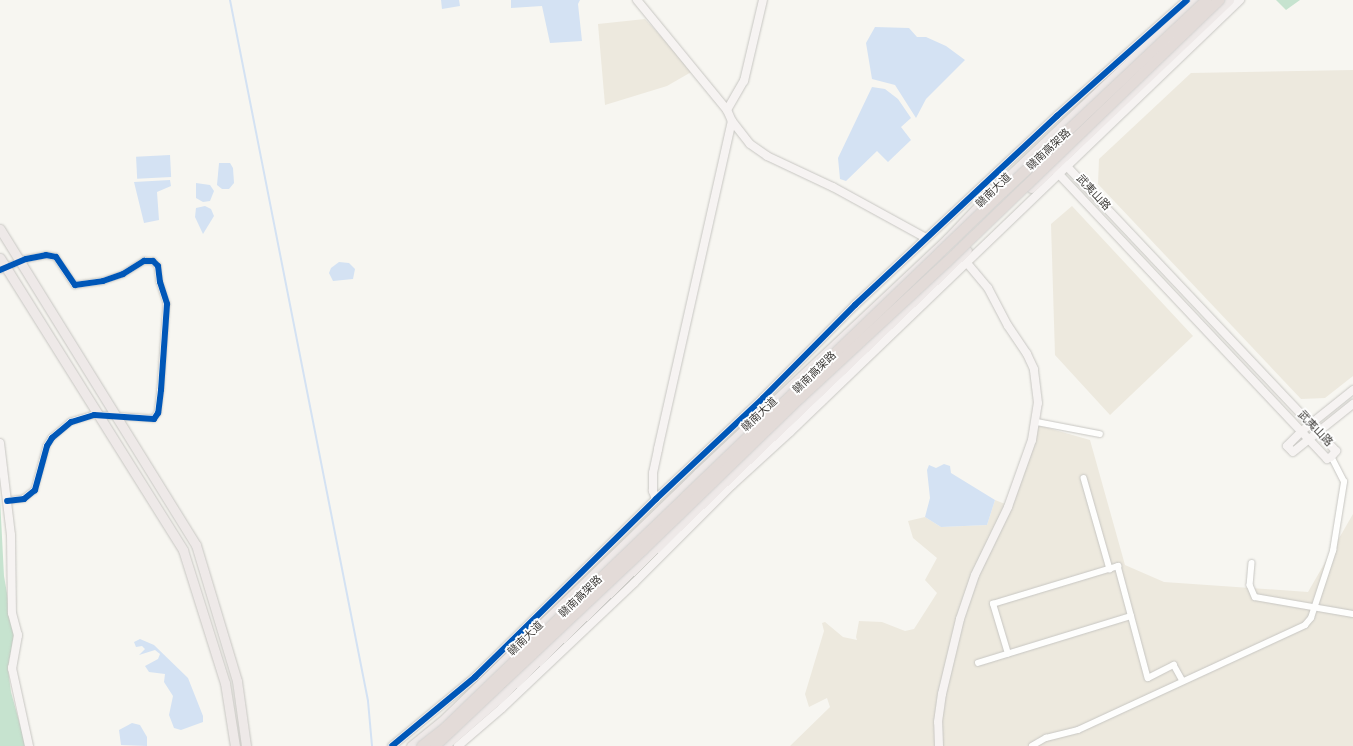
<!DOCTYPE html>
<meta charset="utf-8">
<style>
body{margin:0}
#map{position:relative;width:1353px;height:746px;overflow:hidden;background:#f7f6f1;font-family:Figtree,"Noto Sans SC",sans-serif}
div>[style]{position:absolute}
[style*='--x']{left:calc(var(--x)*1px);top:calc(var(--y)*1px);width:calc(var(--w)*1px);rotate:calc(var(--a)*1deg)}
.built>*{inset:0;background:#ede9de}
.green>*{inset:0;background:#c6e3cf}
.water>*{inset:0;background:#d4e2f3;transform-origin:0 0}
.stream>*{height:2px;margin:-1px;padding:0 1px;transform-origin:1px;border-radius:1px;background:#d4e2f3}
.roads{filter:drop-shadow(0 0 1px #c7c6c2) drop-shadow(0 0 1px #c7c6c2)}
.street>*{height:5.5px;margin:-2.75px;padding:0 2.75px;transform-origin:2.75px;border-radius:2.75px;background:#fefefd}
.secondary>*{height:8px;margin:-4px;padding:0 4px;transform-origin:4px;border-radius:4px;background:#f6f3f2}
.primary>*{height:9px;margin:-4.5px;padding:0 4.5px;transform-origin:4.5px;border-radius:4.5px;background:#eee9e8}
.bridges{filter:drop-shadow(0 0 1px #d1d0ce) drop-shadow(0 0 1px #d1d0ce)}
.highway-bridge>*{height:10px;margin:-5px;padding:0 5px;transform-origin:5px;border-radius:5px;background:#e3dbd8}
.cycleway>*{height:6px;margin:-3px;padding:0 3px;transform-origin:3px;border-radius:3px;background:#0057b8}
span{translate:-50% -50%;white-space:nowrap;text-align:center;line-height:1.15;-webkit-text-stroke:3.5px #fff;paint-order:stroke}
.street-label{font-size:11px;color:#3b3936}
</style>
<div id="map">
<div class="built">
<div style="clip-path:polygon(645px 19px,693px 71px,667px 86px,605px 105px,598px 24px)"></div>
<div style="clip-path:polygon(1353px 70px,1353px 376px,1325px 398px,1301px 399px,1098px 184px,1099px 159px,1191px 73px)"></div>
<div style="clip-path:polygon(1072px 206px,1193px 336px,1110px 415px,1055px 355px,1051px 224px)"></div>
<div style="clip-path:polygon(1034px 424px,1090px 440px,1125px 565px,1164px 582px,1308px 592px,1353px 514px,1353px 746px,790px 746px,830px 707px,827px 698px,809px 707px,805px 694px,824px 631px,822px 623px,825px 622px,843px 637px,857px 640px,856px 637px,859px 621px,882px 622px,905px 631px,914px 629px,937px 593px,925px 580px,937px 558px,913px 538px,908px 521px,925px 517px,941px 527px,987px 525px,995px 500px,1005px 504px)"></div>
</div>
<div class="green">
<div style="clip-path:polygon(1276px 0,1300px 0,1286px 10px)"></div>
<div style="clip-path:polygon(0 498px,4px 576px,14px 634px,8px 668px,11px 692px,26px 746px,0 746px)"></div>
</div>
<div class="water">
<div style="clip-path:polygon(441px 0,459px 0,460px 6px,442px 9px)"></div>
<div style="clip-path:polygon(511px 0,580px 0,578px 4px,582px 41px,550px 43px,542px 6px,511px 8px)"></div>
<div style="clip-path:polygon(875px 27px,909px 28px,917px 37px,926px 37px,946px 46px,965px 60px,926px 99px,916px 118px,895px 85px,872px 79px,866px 43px)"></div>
<div style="clip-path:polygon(872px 87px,885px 89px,898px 99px,911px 118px,901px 127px,911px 140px,888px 162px,877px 151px,846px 181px,840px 179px,838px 158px)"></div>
<div style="left:170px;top:155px;width:22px;height:34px;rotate:87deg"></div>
<div style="clip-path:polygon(219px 163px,230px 163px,233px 168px,234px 183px,229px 189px,222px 189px,217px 185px)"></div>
<div style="clip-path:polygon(170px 180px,171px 186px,157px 192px,159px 220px,144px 223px,134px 182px)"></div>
<div style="clip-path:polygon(196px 183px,210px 185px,214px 191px,210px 201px,203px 202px,196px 198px)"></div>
<div style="clip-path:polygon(205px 206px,211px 209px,214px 216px,203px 234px,195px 217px,196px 208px)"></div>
<div style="clip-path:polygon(339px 262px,349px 263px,355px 269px,353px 279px,333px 281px,329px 273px,331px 268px)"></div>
<div style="clip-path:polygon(944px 464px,950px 466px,951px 473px,995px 500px,987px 525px,941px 527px,925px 517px,930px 498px,927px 470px,929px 465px,936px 468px)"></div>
<div style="clip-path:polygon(140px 639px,154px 645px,188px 678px,203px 716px,203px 722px,181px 730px,174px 728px,169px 715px,173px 696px,164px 682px,165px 674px,149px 672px,145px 666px,158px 659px,160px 654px,155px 650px,139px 655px,145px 649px,142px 646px,136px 647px,134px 642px)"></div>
<div style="clip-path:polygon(132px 723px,140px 725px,147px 737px,147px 746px,121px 745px,119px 730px)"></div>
</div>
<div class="stream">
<div style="--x:230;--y:0;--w:714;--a:78.86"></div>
<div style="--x:368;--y:701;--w:45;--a:84.9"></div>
</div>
<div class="roads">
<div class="street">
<div style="--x:0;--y:270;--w:28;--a:-23"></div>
<div style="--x:26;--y:259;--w:20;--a:-11"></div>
<div style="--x:46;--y:255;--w:10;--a:11"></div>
<div style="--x:56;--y:257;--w:34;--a:56"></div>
<div style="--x:75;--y:285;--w:28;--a:-8"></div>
<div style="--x:103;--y:281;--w:21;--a:-19"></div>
<div style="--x:123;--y:274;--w:25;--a:-32"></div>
<div style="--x:144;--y:261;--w:9;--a:0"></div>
<div style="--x:153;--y:261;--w:7;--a:45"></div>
<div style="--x:158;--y:266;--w:16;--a:83"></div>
<div style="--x:160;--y:282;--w:23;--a:72"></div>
<div style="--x:167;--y:304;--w:86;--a:94"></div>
<div style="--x:161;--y:390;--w:23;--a:97"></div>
<div style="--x:158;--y:413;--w:7;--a:124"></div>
<div style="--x:154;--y:419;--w:60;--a:-176.2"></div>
<div style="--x:94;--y:415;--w:24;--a:163"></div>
<div style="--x:71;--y:422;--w:25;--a:140"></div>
<div style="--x:52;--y:438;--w:9;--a:122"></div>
<div style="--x:47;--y:446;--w:46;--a:105.3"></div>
<div style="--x:35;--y:490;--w:14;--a:141"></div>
<div style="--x:24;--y:499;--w:17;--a:173"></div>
<div style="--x:1037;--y:422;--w:64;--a:10.8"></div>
<div style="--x:1084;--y:478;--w:95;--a:74.1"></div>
<div style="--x:1252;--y:563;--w:22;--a:95"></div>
<div style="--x:1250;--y:585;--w:13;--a:67"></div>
<div style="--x:1255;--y:597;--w:99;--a:9.8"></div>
<div style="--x:1008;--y:654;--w:52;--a:-106.7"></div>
<div style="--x:993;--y:604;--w:131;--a:-16.9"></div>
<div style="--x:1118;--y:566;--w:116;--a:75"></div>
<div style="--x:1148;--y:678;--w:29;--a:-27"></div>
<div style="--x:1174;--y:665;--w:18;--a:61"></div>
<div style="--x:978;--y:663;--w:160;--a:-17.1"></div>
<div style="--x:1032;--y:746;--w:16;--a:-30"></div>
<div style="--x:1046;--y:738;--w:33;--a:-14"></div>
<div style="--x:1078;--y:730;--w:250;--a:-24.8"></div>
<div style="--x:1305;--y:625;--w:9;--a:-49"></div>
<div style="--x:1311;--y:618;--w:71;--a:-71.8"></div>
<div style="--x:1333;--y:551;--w:70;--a:-80.9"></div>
<div style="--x:1344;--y:482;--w:28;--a:-117"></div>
</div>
<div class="secondary">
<div style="--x:637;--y:0;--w:142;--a:50.7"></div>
<div style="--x:727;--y:110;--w:12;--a:66"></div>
<div style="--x:732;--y:121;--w:29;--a:52"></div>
<div style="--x:750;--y:144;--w:21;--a:35"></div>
<div style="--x:767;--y:156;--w:73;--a:25.2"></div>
<div style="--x:833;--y:187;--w:106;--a:28.7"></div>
<div style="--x:727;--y:110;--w:34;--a:-60"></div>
<div style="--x:744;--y:81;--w:83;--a:-76.8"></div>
<div style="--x:1055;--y:170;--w:397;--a:46.7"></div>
<div style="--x:1327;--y:459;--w:4;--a:-27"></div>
<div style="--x:1331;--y:457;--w:8;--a:-50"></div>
<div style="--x:1336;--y:451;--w:398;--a:-133.4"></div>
<div style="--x:1353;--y:390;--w:65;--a:141.2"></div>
<div style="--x:1302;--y:431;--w:21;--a:135"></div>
<div style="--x:1287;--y:446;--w:8;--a:45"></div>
<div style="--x:1293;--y:452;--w:77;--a:-38.7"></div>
<div style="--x:0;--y:443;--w:93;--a:83.2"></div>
<div style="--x:11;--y:535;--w:78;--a:89.3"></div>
<div style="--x:12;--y:613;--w:23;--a:75"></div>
<div style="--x:18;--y:635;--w:34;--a:100"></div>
<div style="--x:12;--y:668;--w:80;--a:77.7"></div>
<div style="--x:656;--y:499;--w:9;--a:-111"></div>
<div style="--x:653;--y:491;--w:18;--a:-90"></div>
<div style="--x:653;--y:473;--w:25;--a:-78"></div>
<div style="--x:658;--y:449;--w:336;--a:-77.3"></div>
<div style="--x:392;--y:746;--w:108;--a:-39.7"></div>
<div style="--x:475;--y:677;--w:254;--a:-44.5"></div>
<div style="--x:656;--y:499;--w:147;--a:-43.3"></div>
<div style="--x:763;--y:398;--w:131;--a:-45.3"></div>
<div style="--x:855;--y:305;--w:277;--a:-43.1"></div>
<div style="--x:1057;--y:116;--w:174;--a:-41.7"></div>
<div style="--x:458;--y:746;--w:58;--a:-40.8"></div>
<div style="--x:502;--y:708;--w:182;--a:-43.4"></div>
<div style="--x:634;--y:583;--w:139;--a:-45"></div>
<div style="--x:732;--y:485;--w:79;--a:-42.4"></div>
<div style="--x:790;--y:432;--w:624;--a:-43.83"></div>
<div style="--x:939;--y:746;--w:24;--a:-92"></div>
<div style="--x:938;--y:722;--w:28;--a:-82"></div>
<div style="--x:942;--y:694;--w:77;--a:-76.5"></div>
<div style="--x:960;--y:619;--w:46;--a:-71.2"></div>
<div style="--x:975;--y:575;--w:76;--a:-64.1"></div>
<div style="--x:1008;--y:507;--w:71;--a:-70.3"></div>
<div style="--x:1032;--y:440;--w:37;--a:-81"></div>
<div style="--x:1038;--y:403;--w:34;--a:-97"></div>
<div style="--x:1034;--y:369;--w:17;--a:-115"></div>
<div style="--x:1027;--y:354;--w:34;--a:-124"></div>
<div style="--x:1008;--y:326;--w:43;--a:-117.8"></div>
<div style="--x:988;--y:288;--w:34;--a:-130"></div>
</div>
<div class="primary">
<div style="--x:1031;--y:188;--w:273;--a:-43.5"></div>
<div style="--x:0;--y:229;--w:372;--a:58.2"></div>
<div style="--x:196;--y:545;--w:142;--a:73.2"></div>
<div style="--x:237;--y:681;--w:66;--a:82.1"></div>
<div style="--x:0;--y:258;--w:345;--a:57.9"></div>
<div style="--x:183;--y:550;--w:139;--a:72.5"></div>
<div style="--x:225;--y:683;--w:64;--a:81"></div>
<div style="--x:411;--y:746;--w:38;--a:-39"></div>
<div style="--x:441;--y:722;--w:358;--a:-44.1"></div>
<div style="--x:698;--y:473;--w:342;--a:-43.2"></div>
<div style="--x:947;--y:239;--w:64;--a:-46.3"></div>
<div style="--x:991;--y:193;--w:281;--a:-43.4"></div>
<div style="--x:444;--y:746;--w:72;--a:-41"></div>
<div style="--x:498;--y:699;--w:649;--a:-43.75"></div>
</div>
</div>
<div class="bridges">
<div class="highway-bridge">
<div style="--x:422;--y:746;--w:31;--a:-38"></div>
<div style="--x:446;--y:727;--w:772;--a:-43.85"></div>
<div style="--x:1003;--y:192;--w:280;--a:-43.3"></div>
<div style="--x:435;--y:746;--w:286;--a:-43.3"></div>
<div style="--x:643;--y:550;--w:219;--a:-44.1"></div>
<div style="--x:800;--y:398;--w:200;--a:-42.8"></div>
<div style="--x:947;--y:262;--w:378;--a:-43.9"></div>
</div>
</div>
<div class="cycleway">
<div style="--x:0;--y:270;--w:28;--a:-23"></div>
<div style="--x:26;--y:259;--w:20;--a:-11"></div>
<div style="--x:46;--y:255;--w:10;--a:11"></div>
<div style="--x:56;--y:257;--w:34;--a:56"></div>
<div style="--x:75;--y:285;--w:28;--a:-8"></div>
<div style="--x:103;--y:281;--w:21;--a:-19"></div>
<div style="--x:123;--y:274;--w:25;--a:-32"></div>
<div style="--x:144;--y:261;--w:9;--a:0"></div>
<div style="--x:153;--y:261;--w:7;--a:45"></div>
<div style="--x:158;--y:266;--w:16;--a:83"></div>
<div style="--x:160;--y:282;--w:23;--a:72"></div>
<div style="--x:167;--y:304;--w:86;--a:94"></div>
<div style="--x:161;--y:390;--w:23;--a:97"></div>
<div style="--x:158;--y:413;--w:7;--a:124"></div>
<div style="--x:154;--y:419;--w:60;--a:-176.2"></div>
<div style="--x:94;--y:415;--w:24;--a:163"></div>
<div style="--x:71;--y:422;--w:25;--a:140"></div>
<div style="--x:52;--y:438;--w:9;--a:122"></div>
<div style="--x:47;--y:446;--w:46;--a:105.3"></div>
<div style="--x:35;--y:490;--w:14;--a:141"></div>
<div style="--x:24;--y:499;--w:17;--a:173"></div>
<div style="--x:392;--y:746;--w:108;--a:-39.7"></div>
<div style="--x:475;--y:677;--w:254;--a:-44.5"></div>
<div style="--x:656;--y:499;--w:147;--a:-43.3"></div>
<div style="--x:763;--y:398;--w:131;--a:-45.3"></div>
<div style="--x:855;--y:305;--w:277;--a:-43.1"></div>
<div style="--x:1057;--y:116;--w:174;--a:-41.7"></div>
</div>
<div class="street-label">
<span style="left:1049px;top:150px;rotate:-43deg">赣南高架路</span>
<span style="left:994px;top:191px;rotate:-44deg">赣南大道</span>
<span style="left:1093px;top:193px;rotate:47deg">武夷山路</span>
<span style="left:815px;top:373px;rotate:-44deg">赣南高架路</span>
<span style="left:760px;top:415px;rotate:-43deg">赣南大道</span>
<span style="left:1315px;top:429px;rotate:46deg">武夷山路</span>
<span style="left:581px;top:597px;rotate:-44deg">赣南高架路</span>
<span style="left:526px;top:639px;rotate:-44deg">赣南大道</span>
</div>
</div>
